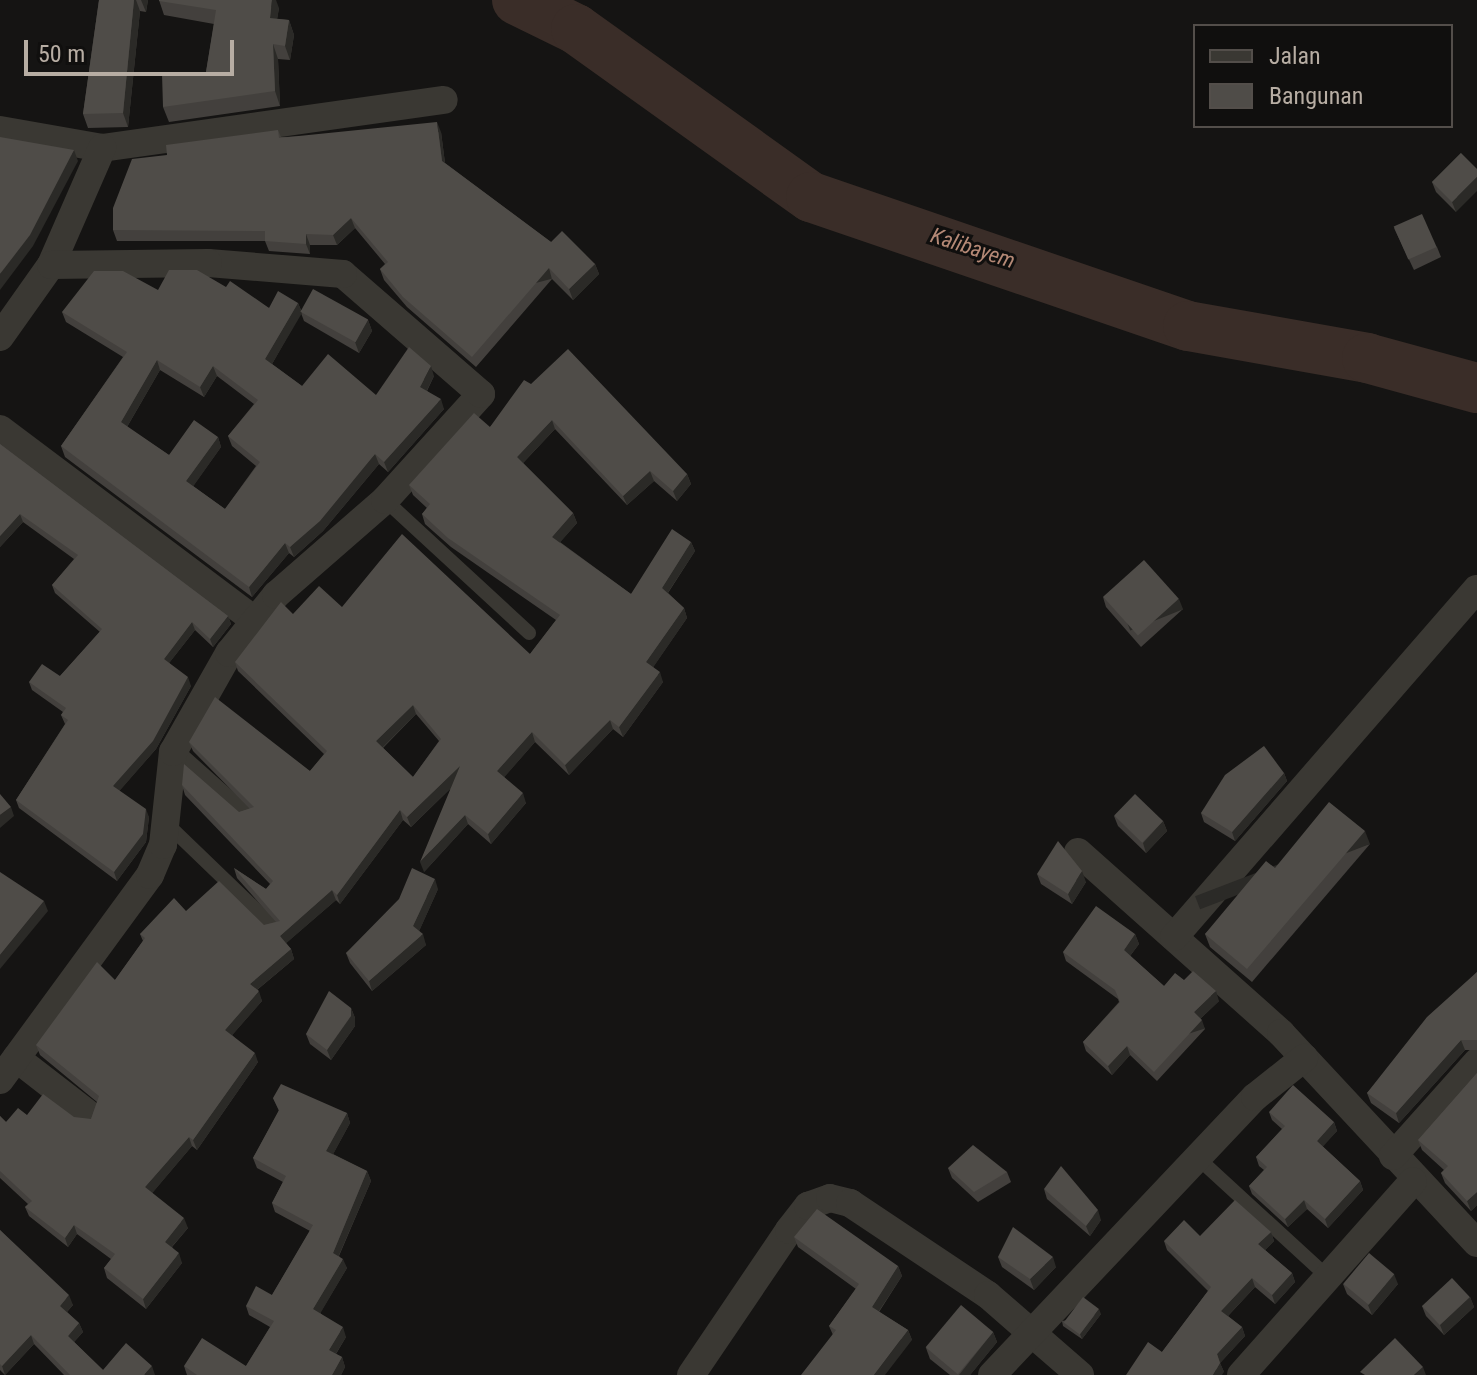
<!DOCTYPE html>
<style>
body{margin:0}
#map{position:relative;width:1477px;height:1375px;overflow:hidden;background:#151413;font-family:"Roboto Condensed",sans-serif}
div>[style]{position:absolute}
[style*='--x']{left:calc(var(--x)*1px);top:calc(var(--y)*1px);width:calc(var(--w)*1px);rotate:calc(var(--a)*1deg)}
.river>*{height:50px;margin:-25px;padding:0 25px;transform-origin:25px;border-radius:25px;background:#3a2d28}
.service>*{height:14px;margin:-7px;padding:0 7px;transform-origin:7px;border-radius:7px;background:#3a3833}
.minor>*{height:28px;margin:-14px;padding:0 14px;transform-origin:14px;border-radius:14px;background:#3a3833}
.wall>*{inset:0;background:#43403d}
.shaded-wall>*{inset:0;background:#2b2a27;transform-origin:0 0}
.building>*{inset:0;background:#4f4c48;transform-origin:0 0}
span{translate:-50% -50%;white-space:nowrap;text-align:center;line-height:1.15;-webkit-text-stroke:6px #100f0e;paint-order:stroke}
.water-label{font-size:22px;color:#b58976;font-style:italic}
.legend{position:absolute;left:1193px;top:24px;width:260px;height:104px;box-sizing:border-box;background:#100f0e;border:2px solid #534e4a;margin:0;padding:10px 14px;list-style:none;font-size:24px;color:#b7ada3}
.legend li{display:flex;align-items:center;gap:16px;height:40px}
.legend b{width:40px;border:2px solid #534e4a}
.scale{position:absolute;left:24px;top:40px;width:210px;height:36px;box-sizing:border-box;border:4px solid #b7ada3;border-top:0;padding-left:10px;font-size:24px;line-height:28px;white-space:nowrap;color:#b7ada3;-webkit-text-stroke:6px #100f0e;paint-order:stroke}
</style>
<div id="map">
<div class="river">
<div style="--x:517;--y:0;--w:66;--a:26.2"></div>
<div style="--x:576;--y:29;--w:289;--a:35.6"></div>
<div style="--x:811;--y:197;--w:398;--a:18.9"></div>
<div style="--x:1188;--y:326;--w:182;--a:10.1"></div>
<div style="--x:1367;--y:358;--w:114;--a:15.3"></div>
</div>
<div class="service">
<div style="--x:385;--y:500;--w:196;--a:42.7"></div>
<div style="--x:174;--y:748;--w:99;--a:41.7"></div>
<div style="--x:166;--y:823;--w:150;--a:43.9"></div>
<div style="--x:1199;--y:1159;--w:175;--a:42.5"></div>
</div>
<div class="minor">
<div style="--x:0;--y:130;--w:104;--a:10"></div>
<div style="--x:102;--y:148;--w:345;--a:-8"></div>
<div style="--x:0;--y:337;--w:88;--a:-54.7"></div>
<div style="--x:51;--y:265;--w:128;--a:-66.4"></div>
<div style="--x:0;--y:429;--w:318;--a:36.9"></div>
<div style="--x:1078;--y:852;--w:272;--a:41.7"></div>
<div style="--x:1281;--y:1033;--w:287;--a:47"></div>
<div style="--x:1174;--y:937;--w:461;--a:-49"></div>
<div style="--x:16;--y:1058;--w:90;--a:37.8"></div>
<div style="--x:0;--y:1080;--w:254;--a:-53.8"></div>
<div style="--x:150;--y:875;--w:33;--a:-67"></div>
<div style="--x:163;--y:845;--w:94;--a:-83.9"></div>
<div style="--x:173;--y:752;--w:114;--a:-60.5"></div>
<div style="--x:229;--y:653;--w:75;--a:-51"></div>
<div style="--x:276;--y:595;--w:145;--a:-41.1"></div>
<div style="--x:385;--y:500;--w:143;--a:-47.8"></div>
<div style="--x:481;--y:394;--w:183;--a:-139"></div>
<div style="--x:343;--y:274;--w:135;--a:-175.3"></div>
<div style="--x:208;--y:263;--w:157;--a:179.3"></div>
<div style="--x:1393;--y:1156;--w:126;--a:-48.2"></div>
<div style="--x:691;--y:1375;--w:175;--a:-55.9"></div>
<div style="--x:789;--y:1230;--w:31;--a:-52"></div>
<div style="--x:808;--y:1206;--w:23;--a:-20"></div>
<div style="--x:830;--y:1198;--w:21;--a:14"></div>
<div style="--x:850;--y:1203;--w:166;--a:33.7"></div>
<div style="--x:988;--y:1295;--w:122;--a:41"></div>
<div style="--x:992;--y:1375;--w:383;--a:-46.6"></div>
<div style="--x:1255;--y:1097;--w:63;--a:-38.5"></div>
<div style="--x:1241;--y:1375;--w:259;--a:-48.4"></div>
</div>
<div class="wall">
<div style="clip-path:polygon(99px 0,148px 0,146px 12px,140px 11px,128px 127px,88px 128px,83px 114px)"></div>
<div style="clip-path:polygon(159px 0,279px 8px,277px 19px,289px 20px,294px 35px,290px 60px,278px 59px,280px 106px,169px 122px,163px 107px,206px 72px,214px 24px,164px 15px)"></div>
<div style="clip-path:polygon(278px 130px,281px 137px,441px 132px,445px 163px,551px 242px,595px 264px,599px 274px,573px 300px,552px 279px,476px 367px,407px 307px,384px 280px,380px 269px,385px 264px,355px 228px,337px 245px,310px 245px,310px 254px,269px 251px,265px 241px,117px 241px,113px 230px,167px 155px)"></div>
<div style="clip-path:polygon(1461px 153px,1456px 212px,1436px 192px,1432px 182px)"></div>
<div style="clip-path:polygon(1394px 228px,1437px 247px,1441px 257px,1414px 270px)"></div>
<div style="clip-path:polygon(evenodd,226px 287px,269px 308px,298px 303px,301px 310px,368px 320px,372px 331px,359px 353px,304px 321px,301px 313px,272px 364px,302px 386px,376px 395px,434px 376px,427px 391px,444px 409px,388px 472px,379px 464px,323px 531px,294px 557px,289px 553px,252px 597px,65px 457px,61px 446px,123px 357px,66px 322px,62px 312px,158px 290px,226px 287px,160px 370px,204px 397px,217px 376px,254px 404px,228px 436px,232px 446px,256px 466px,225px 509px,193px 486px,221px 447px,218px 437px,169px 455px,127px 427px,160px 370px)"></div>
<div style="clip-path:polygon(evenodd,531px 384px,687px 474px,691px 484px,677px 501px,654px 481px,627px 505px,555px 429px,523px 463px,573px 513px,577px 523px,560px 542px,631px 594px,691px 542px,695px 551px,668px 593px,684px 608px,687px 618px,653px 667px,663px 682px,623px 737px,613px 729px,569px 775px,535px 742px,504px 777px,526px 803px,491px 844px,468px 824px,424px 872px,451px 788px,411px 827px,403px 820px,340px 904px,336px 900px,286px 943px,291px 949px,294px 959px,257px 990px,262px 1001px,232px 1035px,258px 1062px,197px 1150px,192px 1146px,152px 1193px,188px 1228px,172px 1247px,182px 1263px,146px 1309px,107px 1278px,104px 1268px,111px 1259px,77px 1234px,68px 1247px,29px 1216px,25px 1207px,28px 1204px,0 1178px,0 1116px,6px 1122px,27px 1115px,91px 1119px,97px 1102px,40px 1055px,36px 1045px,115px 980px,143px 941px,140px 934px,186px 911px,264px 925px,276px 922px,237px 878px,234px 868px,266px 889px,270px 884px,185px 795px,182px 785px,239px 812px,250px 809px,193px 751px,189px 742px,310px 771px,324px 754px,238px 671px,235px 662px,293px 614px,342px 607px,530px 654px,556px 620px,451px 547px,425px 524px,422px 514px,427px 508px,413px 495px,409px 485px,490px 427px,531px 384px,416px 714px,439px 741px,413px 777px,383px 748px,416px 714px)"></div>
<div style="clip-path:polygon(0 444px,228px 616px,231px 624px,213px 647px,195px 630px,169px 663px,191px 686px,156px 749px,119px 791px,149px 817px,146px 842px,117px 881px,19px 808px,16px 800px,65px 724px,61px 715px,63px 712px,32px 690px,29px 682px,60px 676px,100px 632px,55px 593px,52px 585px,74px 559px,23px 522px,0 547px)"></div>
<div style="clip-path:polygon(1103px 597px,1183px 609px,1141px 647px,1106px 607px)"></div>
<div style="clip-path:polygon(1284px 773px,1287px 781px,1235px 841px,1204px 822px,1201px 813px)"></div>
<div style="clip-path:polygon(1114px 816px,1163px 821px,1167px 831px,1146px 853px,1118px 826px)"></div>
<div style="clip-path:polygon(1370px 844px,1252px 982px,1210px 947px,1205px 934px,1275px 868px)"></div>
<div style="clip-path:polygon(1037px 874px,1086px 882px,1072px 904px,1041px 884px)"></div>
<div style="clip-path:polygon(438px 889px,419px 931px,426px 945px,372px 991px,350px 963px,346px 953px)"></div>
<div style="clip-path:polygon(1135px 934px,1139px 944px,1130px 956px,1164px 986px,1184px 980px,1219px 1001px,1200px 1019px,1205px 1029px,1157px 1081px,1130px 1055px,1112px 1075px,1086px 1051px,1083px 1042px,1119px 1002px,1118px 999px,1066px 961px,1063px 952px)"></div>
<div style="clip-path:polygon(1477px 972px,1477px 1050px,1465px 1050px,1399px 1123px,1371px 1103px,1367px 1093px)"></div>
<div style="clip-path:polygon(351px 1008px,355px 1018px,355px 1026px,331px 1060px,310px 1044px,306px 1034px)"></div>
<div style="clip-path:polygon(1477px 1073px,1477px 1205px,1471px 1211px,1445px 1183px,1441px 1173px,1444px 1170px,1422px 1150px,1418px 1140px)"></div>
<div style="clip-path:polygon(273px 1098px,347px 1113px,350px 1123px,333px 1154px,367px 1171px,371px 1181px,339px 1256px,347px 1268px,320px 1313px,346px 1337px,336px 1354px,342px 1357px,345px 1367px,341px 1375px,187px 1375px,184px 1366px,246px 1366px,270px 1327px,249px 1315px,246px 1306px,272px 1295px,310px 1231px,275px 1212px,272px 1203px,283px 1182px,257px 1168px,253px 1158px,279px 1111px)"></div>
<div style="clip-path:polygon(1269px 1112px,1334px 1122px,1337px 1131px,1322px 1146px,1360px 1181px,1363px 1190px,1328px 1228px,1307px 1209px,1288px 1227px,1252px 1194px,1249px 1186px,1264px 1170px,1259px 1166px,1256px 1157px,1282px 1129px,1272px 1120px)"></div>
<div style="clip-path:polygon(948px 1168px,1007px 1172px,1011px 1182px,978px 1202px,952px 1178px)"></div>
<div style="clip-path:polygon(1044px 1189px,1101px 1220px,1090px 1236px,1047px 1199px)"></div>
<div style="clip-path:polygon(0 1230px,73px 1305px,67px 1312px,79px 1323px,83px 1332px,74px 1342px,103px 1370px,155px 1375px,64px 1375px,34px 1344px,5px 1375px,0 1370px)"></div>
<div style="clip-path:polygon(1271px 1232px,1274px 1241px,1265px 1250px,1292px 1273px,1295px 1282px,1275px 1304px,1255px 1287px,1228px 1316px,1242px 1327px,1245px 1336px,1220px 1363px,1224px 1372px,1162px 1352px,1208px 1291px,1167px 1250px,1164px 1241px,1200px 1236px)"></div>
<div style="clip-path:polygon(794px 1237px,898px 1266px,902px 1276px,879px 1312px,908px 1330px,912px 1340px,833px 1335px,829px 1326px,856px 1289px,798px 1247px)"></div>
<div style="clip-path:polygon(998px 1257px,1056px 1267px,1034px 1290px,1002px 1267px)"></div>
<div style="clip-path:polygon(1343px 1284px,1398px 1284px,1372px 1315px,1347px 1294px)"></div>
<div style="clip-path:polygon(1470px 1297px,1474px 1307px,1444px 1335px,1426px 1316px,1422px 1306px)"></div>
<div style="clip-path:polygon(1101px 1314px,1082px 1339px,1063px 1326px,1062px 1321px)"></div>
<div style="clip-path:polygon(993px 1332px,997px 1342px,970px 1375px,950px 1375px,930px 1359px,926px 1348px)"></div>
</div>
<div class="shaded-wall">
<div style="clip-path:polygon(134px 0,136px 0,140px 11px,128px 127px,123px 113px)"></div>
<div style="clip-path:polygon(141px 0,148px 0,146px 12px)"></div>
<div style="clip-path:polygon(272px 0,276px 0,279px 8px,275px 32px,270px 18px)"></div>
<div style="clip-path:polygon(289px 20px,294px 35px,290px 60px,285px 46px)"></div>
<div style="clip-path:polygon(273px 44px,278px 59px,280px 106px,275px 91px)"></div>
<div style="clip-path:polygon(437px 122px,441px 132px,446px 171px,442px 161px)"></div>
<div style="clip-path:polygon(74px 150px,78px 161px,33px 246px,0 290px,0 274px)"></div>
<div style="clip-path:polygon(1477px 177px,1477px 191px,1456px 212px,1452px 202px)"></div>
<div style="clip-path:polygon(351px 218px,355px 228px,337px 245px,333px 235px)"></div>
<div style="clip-path:polygon(306px 234px,310px 245px,310px 254px,306px 244px)"></div>
<div style="clip-path:polygon(595px 264px,599px 274px,573px 300px,569px 289px)"></div>
<div style="left:549px;top:268px;width:11px;height:118px;rotate:75deg"></div>
<div style="clip-path:polygon(298px 303px,302px 313px,269px 369px,265px 359px)"></div>
<div style="clip-path:polygon(368px 320px,372px 331px,359px 353px,355px 342px)"></div>
<div style="clip-path:polygon(157px 360px,160px 370px,124px 432px,121px 422px)"></div>
<div style="clip-path:polygon(213px 366px,217px 376px,204px 397px,200px 387px)"></div>
<div style="clip-path:polygon(431px 366px,434px 376px,423px 398px,420px 387px)"></div>
<div style="clip-path:polygon(441px 399px,444px 409px,388px 472px,384px 462px)"></div>
<div style="clip-path:polygon(552px 420px,555px 429px,520px 466px,517px 457px)"></div>
<div style="clip-path:polygon(218px 437px,221px 447px,190px 491px,186px 481px)"></div>
<div style="clip-path:polygon(375px 454px,379px 464px,323px 531px,294px 557px,290px 547px)"></div>
<div style="clip-path:polygon(650px 471px,654px 481px,627px 505px,623px 496px)"></div>
<div style="clip-path:polygon(687px 474px,691px 484px,677px 501px,673px 491px)"></div>
<div style="clip-path:polygon(573px 513px,577px 523px,556px 547px,552px 537px)"></div>
<div style="clip-path:polygon(20px 514px,23px 522px,0 547px,0 536px)"></div>
<div style="clip-path:polygon(691px 542px,695px 551px,665px 597px,662px 588px)"></div>
<div style="clip-path:polygon(285px 543px,289px 553px,252px 597px,249px 587px)"></div>
<div style="left:1179px;top:599px;width:11px;height:57px;rotate:68deg"></div>
<div style="clip-path:polygon(684px 608px,687px 618px,650px 672px,646px 662px)"></div>
<div style="clip-path:polygon(228px 616px,231px 624px,213px 647px,210px 639px)"></div>
<div style="clip-path:polygon(192px 622px,195px 630px,166px 667px,164px 659px)"></div>
<div style="clip-path:polygon(660px 672px,663px 682px,623px 737px,619px 727px)"></div>
<div style="clip-path:polygon(188px 677px,191px 686px,156px 749px,116px 795px,113px 786px)"></div>
<div style="clip-path:polygon(413px 705px,416px 714px,379px 751px,376px 741px)"></div>
<div style="clip-path:polygon(610px 720px,613px 729px,569px 775px,565px 765px)"></div>
<div style="clip-path:polygon(532px 732px,535px 742px,501px 781px,497px 771px)"></div>
<div style="clip-path:polygon(460px 766px,463px 776px,411px 827px,407px 817px)"></div>
<div style="clip-path:polygon(1284px 773px,1287px 781px,1235px 841px,1232px 832px)"></div>
<div style="clip-path:polygon(523px 793px,526px 803px,491px 844px,488px 834px)"></div>
<div style="clip-path:polygon(11px 807px,14px 816px,0 828px,0 815px)"></div>
<div style="clip-path:polygon(146px 809px,149px 817px,146px 842px,117px 881px,114px 872px)"></div>
<div style="clip-path:polygon(400px 810px,403px 820px,340px 904px,337px 895px)"></div>
<div style="clip-path:polygon(465px 815px,468px 824px,424px 872px,420px 862px)"></div>
<div style="clip-path:polygon(1163px 821px,1167px 831px,1146px 853px,1143px 843px)"></div>
<div style="left:1365px;top:831px;width:14px;height:182px;rotate:69deg"></div>
<div style="clip-path:polygon(1082px 871px,1086px 882px,1072px 904px,1068px 894px)"></div>
<div style="clip-path:polygon(435px 879px,438px 889px,417px 936px,413px 926px)"></div>
<div style="clip-path:polygon(332px 890px,336px 900px,283px 946px,280px 936px)"></div>
<div style="clip-path:polygon(44px 901px,48px 911px,0 969px,0 955px)"></div>
<div style="clip-path:polygon(423px 934px,426px 945px,372px 991px,369px 981px)"></div>
<div style="clip-path:polygon(1135px 934px,1139px 944px,1127px 960px,1124px 950px)"></div>
<div style="clip-path:polygon(291px 949px,294px 959px,253px 993px,250px 984px)"></div>
<div style="clip-path:polygon(259px 991px,262px 1001px,228px 1040px,225px 1030px)"></div>
<div style="clip-path:polygon(1216px 991px,1219px 1001px,1197px 1022px,1194px 1012px)"></div>
<div style="clip-path:polygon(351px 1008px,355px 1018px,355px 1026px,331px 1060px,327px 1050px)"></div>
<div style="left:1202px;top:1020px;width:9px;height:71px;rotate:72deg"></div>
<div style="clip-path:polygon(1461px 1040px,1465px 1050px,1399px 1123px,1396px 1113px)"></div>
<div style="clip-path:polygon(1127px 1046px,1130px 1055px,1112px 1075px,1108px 1066px)"></div>
<div style="clip-path:polygon(255px 1053px,258px 1062px,197px 1150px,193px 1140px)"></div>
<div style="clip-path:polygon(347px 1113px,350px 1123px,330px 1160px,326px 1151px)"></div>
<div style="clip-path:polygon(1334px 1122px,1337px 1131px,1320px 1150px,1317px 1141px)"></div>
<div style="clip-path:polygon(189px 1137px,192px 1146px,149px 1197px,145px 1187px)"></div>
<div style="clip-path:polygon(367px 1171px,371px 1181px,336px 1262px,333px 1253px)"></div>
<div style="clip-path:polygon(1360px 1181px,1363px 1190px,1328px 1228px,1325px 1219px)"></div>
<div style="clip-path:polygon(1477px 1192px,1477px 1205px,1471px 1211px,1467px 1201px)"></div>
<div style="clip-path:polygon(1304px 1200px,1307px 1209px,1288px 1227px,1285px 1219px)"></div>
<div style="clip-path:polygon(1098px 1210px,1101px 1220px,1090px 1236px,1086px 1226px)"></div>
<div style="clip-path:polygon(184px 1218px,188px 1228px,168px 1251px,165px 1242px)"></div>
<div style="clip-path:polygon(74px 1225px,77px 1234px,68px 1247px,65px 1238px)"></div>
<div style="clip-path:polygon(1271px 1232px,1274px 1241px,1262px 1253px,1258px 1244px)"></div>
<div style="clip-path:polygon(179px 1253px,182px 1263px,146px 1309px,143px 1299px)"></div>
<div style="clip-path:polygon(1053px 1257px,1056px 1267px,1034px 1290px,1030px 1279px)"></div>
<div style="clip-path:polygon(343px 1259px,347px 1268px,317px 1319px,313px 1309px)"></div>
<div style="clip-path:polygon(898px 1266px,902px 1276px,875px 1317px,872px 1307px)"></div>
<div style="clip-path:polygon(1292px 1273px,1295px 1282px,1275px 1304px,1272px 1295px)"></div>
<div style="clip-path:polygon(1394px 1274px,1398px 1284px,1372px 1315px,1368px 1305px)"></div>
<div style="clip-path:polygon(1252px 1278px,1255px 1287px,1224px 1320px,1221px 1311px)"></div>
<div style="clip-path:polygon(69px 1295px,73px 1305px,64px 1315px,60px 1306px)"></div>
<div style="clip-path:polygon(1470px 1297px,1474px 1307px,1444px 1335px,1440px 1325px)"></div>
<div style="clip-path:polygon(1099px 1309px,1101px 1314px,1082px 1339px,1080px 1334px)"></div>
<div style="clip-path:polygon(79px 1323px,83px 1332px,71px 1345px,68px 1336px)"></div>
<div style="clip-path:polygon(343px 1327px,346px 1337px,332px 1360px,329px 1350px)"></div>
<div style="clip-path:polygon(1242px 1327px,1245px 1336px,1220px 1363px,1217px 1354px)"></div>
<div style="clip-path:polygon(908px 1330px,912px 1340px,885px 1375px,874px 1375px)"></div>
<div style="clip-path:polygon(993px 1332px,997px 1342px,970px 1375px,959px 1375px)"></div>
<div style="clip-path:polygon(31px 1335px,34px 1344px,5px 1375px,2px 1366px)"></div>
<div style="clip-path:polygon(342px 1357px,345px 1367px,341px 1375px,332px 1375px)"></div>
<div style="clip-path:polygon(1220px 1363px,1224px 1372px,1222px 1375px,1213px 1375px)"></div>
<div style="clip-path:polygon(152px 1366px,155px 1375px,144px 1375px)"></div>
<div style="clip-path:polygon(1423px 1367px,1426px 1375px,1414px 1375px)"></div>
</div>
<div class="building">
<div style="clip-path:polygon(99px 0,134px 0,123px 113px,83px 114px)"></div>
<div style="clip-path:polygon(159px 0,272px 0,270px 18px,289px 20px,285px 46px,273px 44px,275px 91px,163px 107px,162px 74px,206px 72px,216px 10px,159px 1px)"></div>
<div style="clip-path:polygon(437px 122px,442px 161px,551px 242px,562px 231px,595px 264px,569px 289px,549px 268px,472px 357px,403px 297px,380px 269px,388px 262px,351px 218px,333px 235px,306px 234px,306px 244px,265px 241px,265px 231px,113px 230px,113px 208px,132px 159px,167px 155px,166px 145px,278px 130px,279px 138px)"></div>
<div style="clip-path:polygon(0 137px,74px 150px,30px 235px,0 274px)"></div>
<div style="clip-path:polygon(1461px 153px,1477px 169px,1477px 177px,1452px 202px,1432px 182px)"></div>
<div style="left:1422px;top:214px;width:36px;height:31px;rotate:66deg"></div>
<div style="clip-path:polygon(evenodd,169px 270px,197px 270px,226px 287px,230px 281px,269px 308px,278px 291px,298px 303px,265px 359px,302px 386px,328px 354px,376px 395px,409px 347px,431px 366px,420px 387px,441px 399px,384px 462px,375px 454px,320px 521px,290px 547px,285px 543px,249px 587px,61px 446px,127px 352px,62px 312px,94px 271px,123px 271px,158px 290px,169px 270px,157px 360px,200px 387px,213px 366px,258px 400px,228px 436px,260px 462px,225px 509px,186px 481px,218px 437px,194px 420px,169px 455px,121px 422px,157px 360px)"></div>
<div style="left:313px;top:289px;width:63px;height:26px;rotate:29deg"></div>
<div style="clip-path:polygon(evenodd,568px 349px,687px 474px,673px 491px,650px 471px,623px 496px,552px 420px,517px 457px,573px 513px,552px 537px,631px 594px,672px 529px,691px 542px,662px 588px,684px 608px,646px 662px,660px 672px,619px 727px,610px 720px,565px 765px,532px 732px,497px 771px,523px 793px,488px 834px,465px 815px,420px 862px,460px 766px,407px 817px,400px 810px,337px 895px,332px 890px,280px 936px,291px 949px,250px 984px,259px 991px,225px 1030px,255px 1053px,193px 1140px,189px 1137px,145px 1187px,184px 1218px,165px 1242px,179px 1253px,143px 1299px,104px 1268px,115px 1254px,74px 1225px,65px 1238px,25px 1207px,32px 1201px,0 1171px,0 1116px,6px 1122px,18px 1108px,27px 1115px,43px 1094px,74px 1117px,91px 1119px,99px 1096px,36px 1045px,97px 962px,115px 980px,145px 938px,140px 934px,174px 898px,186px 911px,219px 881px,264px 925px,280px 921px,234px 868px,266px 889px,273px 881px,182px 785px,184px 764px,239px 812px,254px 807px,189px 742px,215px 697px,310px 771px,327px 751px,235px 662px,281px 602px,293px 614px,319px 586px,342px 607px,402px 534px,530px 654px,560px 615px,448px 538px,422px 514px,430px 504px,409px 485px,474px 413px,490px 427px,524px 380px,531px 384px,568px 349px,413px 705px,441px 739px,413px 777px,376px 741px,413px 705px)"></div>
<div style="clip-path:polygon(0 444px,228px 616px,210px 639px,192px 622px,164px 659px,188px 677px,153px 741px,113px 786px,146px 809px,143px 834px,114px 872px,16px 800px,68px 720px,61px 715px,66px 708px,29px 682px,42px 664px,60px 676px,102px 629px,52px 585px,78px 555px,20px 514px,0 536px)"></div>
<div style="left:1144px;top:560px;width:52px;height:55px;rotate:48deg"></div>
<div style="clip-path:polygon(1264px 746px,1284px 773px,1232px 832px,1201px 813px,1225px 775px)"></div>
<div style="clip-path:polygon(0 794px,11px 807px,0 815px)"></div>
<div style="left:1135px;top:794px;width:39px;height:30px;rotate:44deg"></div>
<div style="clip-path:polygon(1329px 802px,1365px 831px,1247px 969px,1205px 934px,1266px 861px,1275px 868px)"></div>
<div style="clip-path:polygon(1058px 841px,1082px 871px,1068px 894px,1037px 874px)"></div>
<div style="clip-path:polygon(412px 868px,435px 879px,413px 926px,423px 934px,369px 981px,346px 953px,399px 899px)"></div>
<div style="clip-path:polygon(0 872px,44px 901px,0 955px)"></div>
<div style="clip-path:polygon(1096px 906px,1135px 934px,1124px 950px,1164px 986px,1175px 973px,1184px 980px,1193px 971px,1216px 991px,1194px 1012px,1202px 1020px,1154px 1072px,1127px 1046px,1108px 1066px,1083px 1042px,1120px 1002px,1115px 990px,1063px 952px)"></div>
<div style="clip-path:polygon(1477px 972px,1477px 1040px,1461px 1040px,1396px 1113px,1367px 1093px,1427px 1017px)"></div>
<div style="clip-path:polygon(329px 991px,351px 1008px,351px 1016px,327px 1050px,306px 1034px)"></div>
<div style="clip-path:polygon(1477px 1073px,1477px 1192px,1467px 1201px,1441px 1173px,1448px 1166px,1418px 1140px)"></div>
<div style="clip-path:polygon(281px 1084px,347px 1113px,326px 1151px,367px 1171px,333px 1253px,343px 1259px,313px 1309px,343px 1327px,329px 1350px,342px 1357px,332px 1375px,197px 1375px,184px 1366px,202px 1338px,246px 1366px,274px 1321px,246px 1306px,256px 1286px,272px 1295px,313px 1225px,272px 1203px,286px 1176px,253px 1158px,279px 1110px,273px 1098px)"></div>
<div style="clip-path:polygon(1293px 1085px,1334px 1122px,1317px 1141px,1360px 1181px,1325px 1219px,1304px 1200px,1285px 1219px,1249px 1186px,1267px 1167px,1256px 1157px,1285px 1126px,1269px 1112px)"></div>
<div style="clip-path:polygon(973px 1145px,1007px 1172px,974px 1192px,948px 1168px)"></div>
<div style="clip-path:polygon(1061px 1166px,1098px 1210px,1086px 1226px,1044px 1189px)"></div>
<div style="clip-path:polygon(1235px 1200px,1271px 1232px,1258px 1244px,1292px 1273px,1272px 1295px,1252px 1278px,1221px 1311px,1242px 1327px,1217px 1354px,1220px 1363px,1213px 1375px,1126px 1375px,1148px 1342px,1162px 1352px,1211px 1287px,1164px 1241px,1184px 1220px,1200px 1236px)"></div>
<div style="clip-path:polygon(817px 1209px,898px 1266px,872px 1307px,908px 1330px,874px 1375px,801px 1375px,836px 1330px,829px 1326px,859px 1284px,794px 1237px)"></div>
<div style="clip-path:polygon(1013px 1227px,1053px 1257px,1030px 1279px,998px 1257px)"></div>
<div style="clip-path:polygon(0 1230px,69px 1295px,60px 1306px,79px 1323px,68px 1336px,103px 1370px,126px 1343px,152px 1366px,144px 1375px,70px 1375px,31px 1335px,2px 1366px,0 1364px)"></div>
<div style="left:1369px;top:1253px;width:33px;height:40px;rotate:40deg"></div>
<div style="left:1452px;top:1278px;width:26px;height:41px;rotate:47deg"></div>
<div style="left:1083px;top:1297px;width:20px;height:32px;rotate:37deg"></div>
<div style="left:961px;top:1305px;width:42px;height:55px;rotate:40deg"></div>
<div style="clip-path:polygon(1395px 1338px,1423px 1367px,1414px 1375px,1365px 1375px,1360px 1372px)"></div>
</div>
<div class="water-label">
<span style="left:973px;top:248px;rotate:18deg">Kalibayem</span>
</div>
<ul class="legend">
<li><b style="height:10px;background:#3a3833"></b>Jalan</li>
<li><b style="height:22px;background:#4f4c48"></b>Bangunan</li>
</ul>
<div class="scale">50 m</div>
</div>
